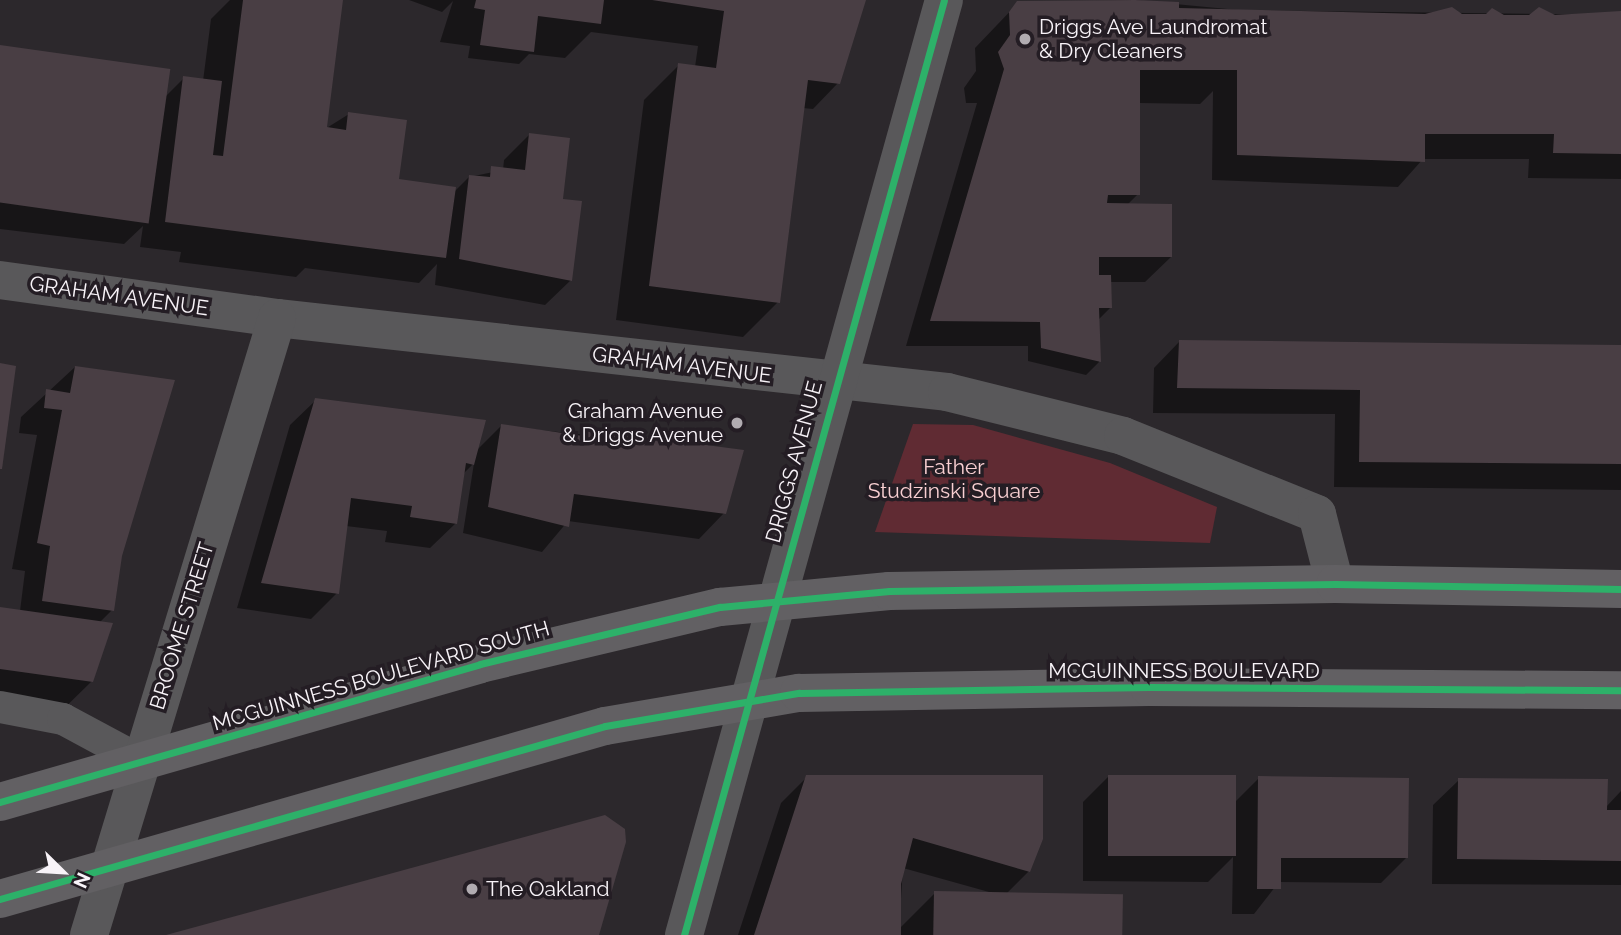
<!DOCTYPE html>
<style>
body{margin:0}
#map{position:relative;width:1621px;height:935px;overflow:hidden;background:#2c282c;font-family:Raleway,sans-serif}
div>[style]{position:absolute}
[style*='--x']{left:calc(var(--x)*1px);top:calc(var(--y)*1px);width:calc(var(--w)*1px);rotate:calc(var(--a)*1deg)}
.green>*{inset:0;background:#602b33}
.shadow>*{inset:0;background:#0007}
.building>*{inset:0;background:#493e44;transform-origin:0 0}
.lane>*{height:32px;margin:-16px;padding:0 16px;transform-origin:16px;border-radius:16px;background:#59585a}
.street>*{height:38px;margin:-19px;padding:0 19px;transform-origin:19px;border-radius:19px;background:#59585a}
.primary>*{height:38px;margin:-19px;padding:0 19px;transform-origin:19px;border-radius:19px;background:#626063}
.cycleway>*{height:7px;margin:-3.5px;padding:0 3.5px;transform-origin:3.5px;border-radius:3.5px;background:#2db169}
.dots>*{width:19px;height:19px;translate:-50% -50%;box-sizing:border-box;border:4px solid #241d24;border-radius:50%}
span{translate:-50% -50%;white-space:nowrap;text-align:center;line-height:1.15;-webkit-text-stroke:7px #241d24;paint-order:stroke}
.poi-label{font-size:21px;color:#f8f3f8}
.left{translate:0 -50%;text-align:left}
.right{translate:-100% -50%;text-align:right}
.street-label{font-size:21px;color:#f8f3f8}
.park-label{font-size:21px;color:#f9cfd2}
.north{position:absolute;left:28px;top:837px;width:70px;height:70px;-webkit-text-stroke:5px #241d24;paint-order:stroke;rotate:114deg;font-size:19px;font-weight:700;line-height:28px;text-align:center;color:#f8f3f8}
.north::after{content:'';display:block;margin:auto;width:24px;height:32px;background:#f8f3f8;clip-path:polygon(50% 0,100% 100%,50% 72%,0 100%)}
</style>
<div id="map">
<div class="green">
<div style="clip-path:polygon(913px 424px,973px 425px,1110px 463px,1217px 507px,1210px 543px,875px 532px)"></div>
</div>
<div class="shadow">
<div style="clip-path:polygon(230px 0,342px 0,325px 129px,349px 114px,397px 180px,453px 193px,469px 177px,503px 170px,504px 160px,529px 135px,561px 200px,571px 280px,545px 305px,435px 285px,437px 264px,419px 283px,305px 268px,296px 277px,179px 262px,181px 252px,140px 247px,143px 226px,124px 244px,0 229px,0 47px,165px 97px,184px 78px,203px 81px,211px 19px)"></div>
<div style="clip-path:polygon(409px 0,865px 0,838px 83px,813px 109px,803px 108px,778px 302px,743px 337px,616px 320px,644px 100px,679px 65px,695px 67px,698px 46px,591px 32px,565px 58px,529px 54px,519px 64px,468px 58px,470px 46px,440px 42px,453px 1px,442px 12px)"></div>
<div style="clip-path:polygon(1133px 0,1238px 10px,1621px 15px,1621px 179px,1528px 178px,1529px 159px,1423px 159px,1398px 187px,1212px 180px,1213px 91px,1200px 104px,1139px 103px,1138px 194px,1127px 205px,1171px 257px,1145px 282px,1110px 282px,1110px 308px,1097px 321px,1099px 362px,1086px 375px,1028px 361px,1028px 346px,906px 346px,977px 103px,966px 103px,964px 88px,976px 71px,975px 48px,1018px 3px)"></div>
<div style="clip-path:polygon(1179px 342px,1621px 346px,1621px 490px,1334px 487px,1335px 414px,1153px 413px,1154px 368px)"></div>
<div style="clip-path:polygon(75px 367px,121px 555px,112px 610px,100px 622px,92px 681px,44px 728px,0 722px,0 608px,20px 611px,25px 571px,12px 569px,37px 435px,19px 433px,21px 417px)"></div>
<div style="clip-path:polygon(316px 400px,476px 451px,501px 426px,742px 451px,724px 513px,699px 539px,568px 521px,542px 552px,463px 533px,474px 463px,463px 474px,456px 523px,430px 548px,385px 542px,387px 531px,346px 526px,337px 593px,311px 619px,237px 608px,290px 425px)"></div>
<div style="clip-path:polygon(evenodd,807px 777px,1029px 871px,1006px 894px,1121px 935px,738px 935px,781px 803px,807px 777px,903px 868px,989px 892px,935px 893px,899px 929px,903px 868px)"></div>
<div style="clip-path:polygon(1108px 777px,1234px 803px,1259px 778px,1406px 858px,1381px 883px,1279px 882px,1254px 914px,1232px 914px,1233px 857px,1208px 882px,1083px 881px,1083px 802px)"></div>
<div style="clip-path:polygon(1459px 780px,1606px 807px,1621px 791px,1621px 885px,1432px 884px,1433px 805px)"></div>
</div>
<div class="building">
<div style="clip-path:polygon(243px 0,343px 0,327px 127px,346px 130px,348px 112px,407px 120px,399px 179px,456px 187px,446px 258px,165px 222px,183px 76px,222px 81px,213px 155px,223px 156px)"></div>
<div style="clip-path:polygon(476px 0,604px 0,601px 24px,538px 16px,534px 52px,480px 45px,485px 10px,474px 8px)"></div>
<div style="clip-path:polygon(652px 0,866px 0,840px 84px,808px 80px,780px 303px,649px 286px,678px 63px,716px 68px,724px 11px)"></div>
<div style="clip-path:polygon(1135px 0,1179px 2px,1179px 8px,1425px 14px,1452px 7px,1462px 14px,1486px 14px,1492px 8px,1504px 15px,1529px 15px,1539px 7px,1555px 15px,1621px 11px,1621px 154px,1553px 153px,1554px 134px,1425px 134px,1425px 162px,1237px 155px,1237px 70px,1140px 70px,1140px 195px,1108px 195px,1107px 203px,1172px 204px,1172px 257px,1099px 257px,1099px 275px,1111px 275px,1112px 308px,1099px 308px,1101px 362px,1041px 348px,1040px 322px,930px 321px,1004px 69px,998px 52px,1010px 35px,1009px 12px,1017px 1px)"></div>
<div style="left:0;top:45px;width:172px;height:156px;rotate:8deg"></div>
<div style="clip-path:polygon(529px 133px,570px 138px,563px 199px,582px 201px,572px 281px,459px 259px,469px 175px,490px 177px,491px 166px,525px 170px)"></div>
<div style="clip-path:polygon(1179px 340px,1621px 345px,1621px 464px,1359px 462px,1360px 390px,1177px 388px)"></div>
<div style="clip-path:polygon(0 363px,16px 366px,2px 469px,0 469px)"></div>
<div style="clip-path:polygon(75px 366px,175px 380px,122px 556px,114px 611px,42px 601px,50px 546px,37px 543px,62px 410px,44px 408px,46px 389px,70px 393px)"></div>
<div style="clip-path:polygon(315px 398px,486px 420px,474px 465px,466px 463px,457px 524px,410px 517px,412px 506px,351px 498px,339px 594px,261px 583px)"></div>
<div style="clip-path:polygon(501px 424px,583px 436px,584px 429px,744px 450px,726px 514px,574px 494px,569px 527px,488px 507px)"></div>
<div style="clip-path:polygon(0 607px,113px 623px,93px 682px,0 669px)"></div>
<div style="clip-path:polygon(806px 775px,1043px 775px,1043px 839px,1030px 872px,913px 838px,901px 884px,901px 935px,754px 935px)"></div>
<div style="left:1108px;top:775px;width:128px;height:81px"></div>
<div style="clip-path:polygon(1258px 776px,1409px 778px,1408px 858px,1281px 858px,1281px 889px,1257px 889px)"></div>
<div style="clip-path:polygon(1458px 778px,1608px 779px,1607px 810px,1621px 810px,1621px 861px,1457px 859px)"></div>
<div style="clip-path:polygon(605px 815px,625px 829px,626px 842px,599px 935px,166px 935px)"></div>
<div style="left:934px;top:891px;width:189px;height:44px;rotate:1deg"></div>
</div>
<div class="lane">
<div style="--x:0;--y:707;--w:64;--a:10.8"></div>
<div style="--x:63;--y:719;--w:89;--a:28.3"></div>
</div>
<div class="street">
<div style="--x:0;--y:280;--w:280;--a:7.8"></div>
<div style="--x:277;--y:318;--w:674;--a:6.3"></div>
<div style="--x:947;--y:392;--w:181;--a:14"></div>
<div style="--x:1123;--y:436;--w:209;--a:21.9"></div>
<div style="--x:1317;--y:514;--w:72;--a:75.6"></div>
<div style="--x:89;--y:935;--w:645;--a:-73.05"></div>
<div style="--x:684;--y:935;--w:970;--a:-74.46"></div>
</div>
<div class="primary">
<div style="--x:0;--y:802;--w:499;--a:-16"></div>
<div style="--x:480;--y:664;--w:247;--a:-13.4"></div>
<div style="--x:720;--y:607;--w:170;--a:-5.4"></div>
<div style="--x:889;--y:591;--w:446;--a:-0.9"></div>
<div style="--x:1335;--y:584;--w:286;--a:1"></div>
<div style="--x:0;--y:899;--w:629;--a:-15.96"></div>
<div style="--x:605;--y:726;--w:197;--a:-9.7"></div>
<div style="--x:799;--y:693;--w:350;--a:-1"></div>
<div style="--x:1149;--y:687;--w:472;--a:0.4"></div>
</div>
<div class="cycleway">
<div style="--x:0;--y:802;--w:499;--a:-16"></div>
<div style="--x:480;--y:664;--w:247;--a:-13.4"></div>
<div style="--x:720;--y:607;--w:170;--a:-5.4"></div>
<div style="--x:889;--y:591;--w:446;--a:-0.9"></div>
<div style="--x:1335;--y:584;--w:286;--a:1"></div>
<div style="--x:0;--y:899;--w:629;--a:-15.96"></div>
<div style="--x:605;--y:726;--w:197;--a:-9.7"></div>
<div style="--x:799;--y:693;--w:350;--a:-1"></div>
<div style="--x:1149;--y:687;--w:472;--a:0.4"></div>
<div style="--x:684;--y:935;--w:970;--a:-74.46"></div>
</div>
<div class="dots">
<div style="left:1025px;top:39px;background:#b1acb1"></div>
<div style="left:737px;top:423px;background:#b1acb1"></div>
<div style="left:472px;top:889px;background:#b1acb1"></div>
</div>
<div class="poi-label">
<span class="left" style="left:1039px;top:39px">Driggs Ave Laundromat<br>&amp; Dry Cleaners</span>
<span class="right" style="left:723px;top:423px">Graham Avenue<br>&amp; Driggs Avenue</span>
<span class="left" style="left:486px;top:889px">The Oakland</span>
</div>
<div class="street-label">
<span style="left:119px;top:296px;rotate:8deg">GRAHAM AVENUE</span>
<span style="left:682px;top:365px;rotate:7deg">GRAHAM AVENUE</span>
<span style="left:794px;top:462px;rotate:-75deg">DRIGGS AVENUE</span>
<span style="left:182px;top:626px;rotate:-73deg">BROOME STREET</span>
<span style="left:1184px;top:671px">MCGUINNESS BOULEVARD</span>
<span style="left:381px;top:676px;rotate:-16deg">MCGUINNESS BOULEVARD SOUTH</span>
</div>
<div class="park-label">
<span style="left:954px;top:479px">Father<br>Studzinski Square</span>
</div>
<div class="north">N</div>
</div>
